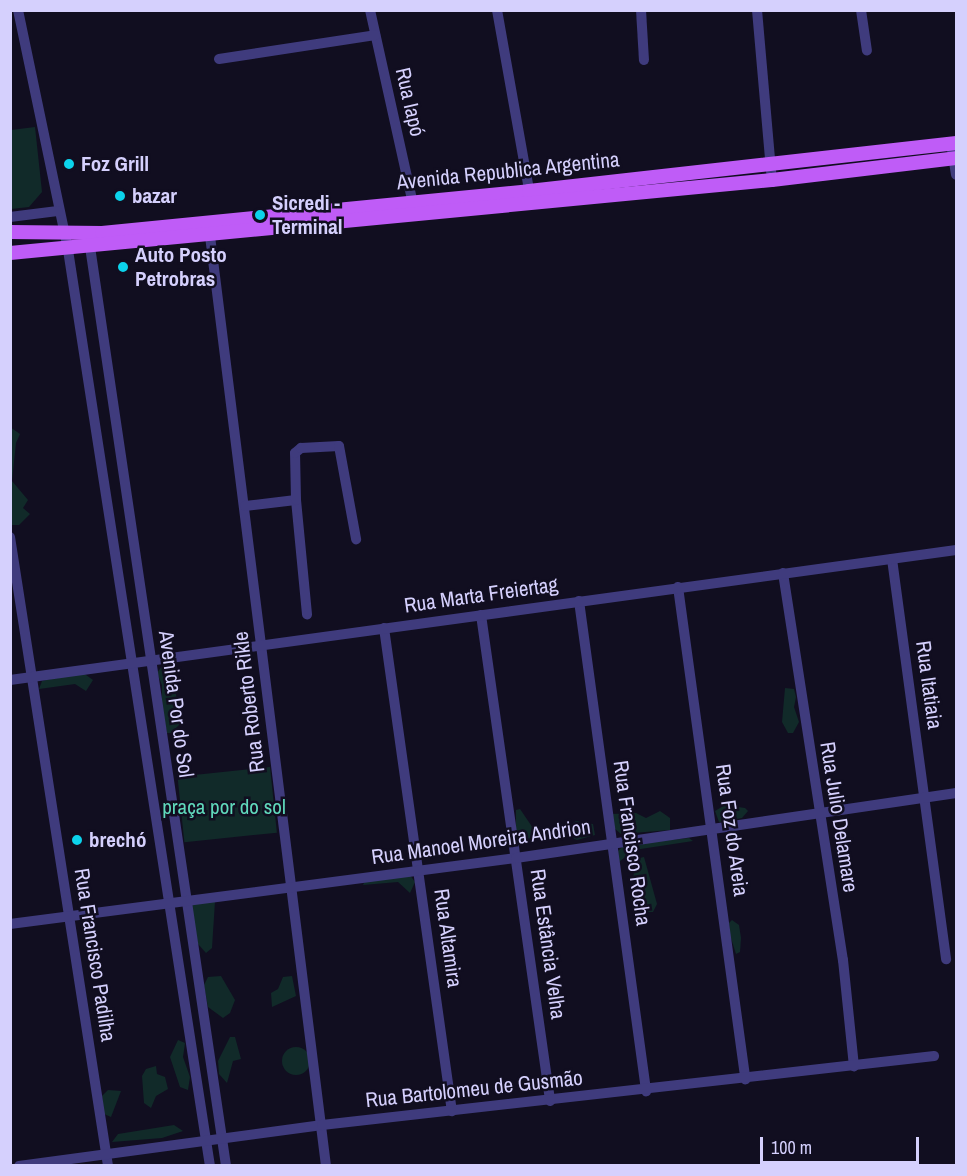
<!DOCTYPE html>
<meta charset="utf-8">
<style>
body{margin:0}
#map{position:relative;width:967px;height:1176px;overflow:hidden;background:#110e20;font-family:"Archivo Narrow",sans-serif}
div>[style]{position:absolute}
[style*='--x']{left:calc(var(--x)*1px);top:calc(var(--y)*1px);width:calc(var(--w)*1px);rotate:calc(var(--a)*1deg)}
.green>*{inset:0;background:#112a29;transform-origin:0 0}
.round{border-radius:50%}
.minor>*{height:10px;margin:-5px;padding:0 5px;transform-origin:5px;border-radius:5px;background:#3f3b7d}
.major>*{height:14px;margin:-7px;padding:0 7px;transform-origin:7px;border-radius:7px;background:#bf5cf7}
.dots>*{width:16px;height:16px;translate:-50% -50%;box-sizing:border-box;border:3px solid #110e20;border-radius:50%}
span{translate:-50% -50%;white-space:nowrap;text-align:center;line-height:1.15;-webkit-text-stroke:5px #110e20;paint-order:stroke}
.street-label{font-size:21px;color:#d5d0fd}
.poi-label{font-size:21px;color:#d5d0fd;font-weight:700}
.left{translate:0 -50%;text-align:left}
.park-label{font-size:21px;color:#60d9bc}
.frame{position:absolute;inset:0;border:12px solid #d5d0fd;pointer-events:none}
.scale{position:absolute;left:760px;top:1137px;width:159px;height:27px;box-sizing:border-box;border:3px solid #d5d0fd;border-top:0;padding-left:8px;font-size:18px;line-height:21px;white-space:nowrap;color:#d5d0fd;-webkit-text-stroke:4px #110e20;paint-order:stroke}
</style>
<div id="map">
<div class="green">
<div style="clip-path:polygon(35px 127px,42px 192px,29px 207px,11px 209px,11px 130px)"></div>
<div style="clip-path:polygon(10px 427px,20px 434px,16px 443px,12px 481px,28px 500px,23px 508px,30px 514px,19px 525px,11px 525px)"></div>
<div style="clip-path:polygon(162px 666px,172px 673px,179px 711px,180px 724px,171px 733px,167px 733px,162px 707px,162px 685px,157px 673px)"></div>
<div style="clip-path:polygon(82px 672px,93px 680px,86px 691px,75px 684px,39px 689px,42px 681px)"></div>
<div style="clip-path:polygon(785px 688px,794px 689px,796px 697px,794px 707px,799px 722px,793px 733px,788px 733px,782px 722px)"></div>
<div style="left:270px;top:767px;width:66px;height:93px;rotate:84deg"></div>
<div style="clip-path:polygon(725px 805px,745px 808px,748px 811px,742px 818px,719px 822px,715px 811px)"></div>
<div style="clip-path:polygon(520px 809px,535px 831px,526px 845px,516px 832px,516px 810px)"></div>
<div style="clip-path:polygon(660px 811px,670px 818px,670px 830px,621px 834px,614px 828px,611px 814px,636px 813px,646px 818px)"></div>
<div style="clip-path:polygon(576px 821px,593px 824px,595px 835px,577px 840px,568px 836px,565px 828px)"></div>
<div style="clip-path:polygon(689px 838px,693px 841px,634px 850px,619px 862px,618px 851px,624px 845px)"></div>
<div style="clip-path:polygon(644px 857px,657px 904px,653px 912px,635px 912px,631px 904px,635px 859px)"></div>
<div style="clip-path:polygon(410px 875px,415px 882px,410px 893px,398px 882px,363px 885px,365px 881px)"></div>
<div style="clip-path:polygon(215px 901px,212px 948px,206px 953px,198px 944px,191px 907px,193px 903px)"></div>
<div style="clip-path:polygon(732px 920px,739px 925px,741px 938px,740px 952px,736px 954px,730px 935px,729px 923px)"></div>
<div style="clip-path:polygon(221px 976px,235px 1000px,230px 1013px,223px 1018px,208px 1007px,204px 985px,208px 977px)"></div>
<div style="clip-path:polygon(292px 976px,296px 996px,272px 1007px,271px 993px,278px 989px,283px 977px)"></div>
<div style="clip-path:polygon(230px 1037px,235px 1037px,241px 1059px,233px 1061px,227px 1083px,219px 1074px,218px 1061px)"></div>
<div style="clip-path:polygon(178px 1040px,185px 1043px,183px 1057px,190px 1077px,188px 1090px,180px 1087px,170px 1057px)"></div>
<div class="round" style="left:282px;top:1047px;width:28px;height:28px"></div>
<div style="clip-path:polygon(156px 1066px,157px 1074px,165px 1077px,168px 1089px,156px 1096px,151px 1108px,144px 1103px,142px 1076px,146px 1069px)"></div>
<div style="clip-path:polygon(108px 1090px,121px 1091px,111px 1117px,104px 1114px,102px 1096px)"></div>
<div style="clip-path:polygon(174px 1125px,183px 1131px,162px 1138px,112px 1142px,118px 1134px)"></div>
</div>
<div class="minor">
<div style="--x:18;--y:10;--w:245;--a:78.2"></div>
<div style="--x:68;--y:250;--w:927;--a:81.19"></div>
<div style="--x:370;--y:10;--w:204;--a:77.5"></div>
<div style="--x:497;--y:10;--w:189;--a:79.9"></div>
<div style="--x:641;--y:10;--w:50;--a:86.6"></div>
<div style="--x:757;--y:10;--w:171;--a:85"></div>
<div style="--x:861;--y:10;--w:41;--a:81.7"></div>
<div style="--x:219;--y:59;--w:158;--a:-8.7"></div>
<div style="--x:951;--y:143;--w:32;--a:81"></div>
<div style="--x:10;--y:217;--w:48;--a:-7.1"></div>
<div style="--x:209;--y:228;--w:945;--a:82.89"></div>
<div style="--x:89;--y:240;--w:936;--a:81.58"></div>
<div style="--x:296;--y:500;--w:115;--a:84.5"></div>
<div style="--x:245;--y:506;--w:51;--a:-6.7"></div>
<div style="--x:296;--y:500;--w:47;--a:-91.2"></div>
<div style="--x:295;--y:453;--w:8;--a:-40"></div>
<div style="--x:301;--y:448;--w:38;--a:-3"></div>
<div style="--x:339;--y:446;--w:95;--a:79.6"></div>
<div style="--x:10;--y:537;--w:637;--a:81.14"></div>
<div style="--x:892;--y:559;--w:404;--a:82.3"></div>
<div style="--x:783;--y:573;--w:392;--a:81.2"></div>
<div style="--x:843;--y:960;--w:107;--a:84.1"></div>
<div style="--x:678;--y:587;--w:497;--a:82.2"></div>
<div style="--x:579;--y:601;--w:495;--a:82.2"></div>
<div style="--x:481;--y:615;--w:491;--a:81.9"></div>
<div style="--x:384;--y:628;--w:488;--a:82"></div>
<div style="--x:10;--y:680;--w:955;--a:-7.82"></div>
<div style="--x:10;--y:924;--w:510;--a:-7.43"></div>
<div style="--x:516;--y:858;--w:445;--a:-8.4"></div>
<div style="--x:19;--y:1166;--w:306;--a:-7.7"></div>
<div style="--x:322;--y:1125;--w:616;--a:-6.43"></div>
</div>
<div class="major">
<div style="--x:10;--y:232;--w:92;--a:0.6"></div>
<div style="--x:102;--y:233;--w:429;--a:-5.6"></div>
<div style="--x:529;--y:191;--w:430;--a:-6.4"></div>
<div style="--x:10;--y:253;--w:765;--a:-5.47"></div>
<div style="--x:772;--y:180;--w:185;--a:-6.8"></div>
</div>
<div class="dots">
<div style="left:69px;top:164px;background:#0cd3ec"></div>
<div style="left:120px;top:196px;background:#0cd3ec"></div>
<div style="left:260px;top:215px;background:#0cd3ec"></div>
<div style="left:123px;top:267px;background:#0cd3ec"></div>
<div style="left:77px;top:840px;background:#0cd3ec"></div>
</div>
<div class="street-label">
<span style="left:410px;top:102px;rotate:77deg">Rua Iapó</span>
<span style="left:508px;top:171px;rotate:-6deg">Avenida Republica Argentina</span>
<span style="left:481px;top:595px;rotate:-8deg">Rua Marta Freiertag</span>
<span style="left:929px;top:685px;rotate:82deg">Rua Itatiaia</span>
<span style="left:249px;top:702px;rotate:-97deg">Rua Roberto Rikle</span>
<span style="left:176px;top:704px;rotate:82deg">Avenida Por do Sol</span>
<span style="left:839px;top:817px;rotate:81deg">Rua Julio Delamare</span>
<span style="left:732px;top:830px;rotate:82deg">Rua Foz do Areia</span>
<span style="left:481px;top:842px;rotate:-8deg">Rua Manoel Moreira Andrion</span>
<span style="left:632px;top:843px;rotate:82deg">Rua Francisco Rocha</span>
<span style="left:448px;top:938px;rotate:82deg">Rua Altamira</span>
<span style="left:548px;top:944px;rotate:82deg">Rua Estância Velha</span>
<span style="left:95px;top:955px;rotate:81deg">Rua Francisco Padilha</span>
<span style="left:474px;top:1089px;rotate:-6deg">Rua Bartolomeu de Gusmão</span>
</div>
<div class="poi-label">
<span class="left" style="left:81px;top:164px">Foz Grill</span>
<span class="left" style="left:132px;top:196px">bazar</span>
<span class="left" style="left:272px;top:215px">Sicredi -<br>Terminal</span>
<span class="left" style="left:135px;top:267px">Auto Posto<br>Petrobras</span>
<span class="left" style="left:89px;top:840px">brechó</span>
</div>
<div class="park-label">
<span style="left:224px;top:807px">praça por do sol</span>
</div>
<div class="frame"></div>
<div class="scale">100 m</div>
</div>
